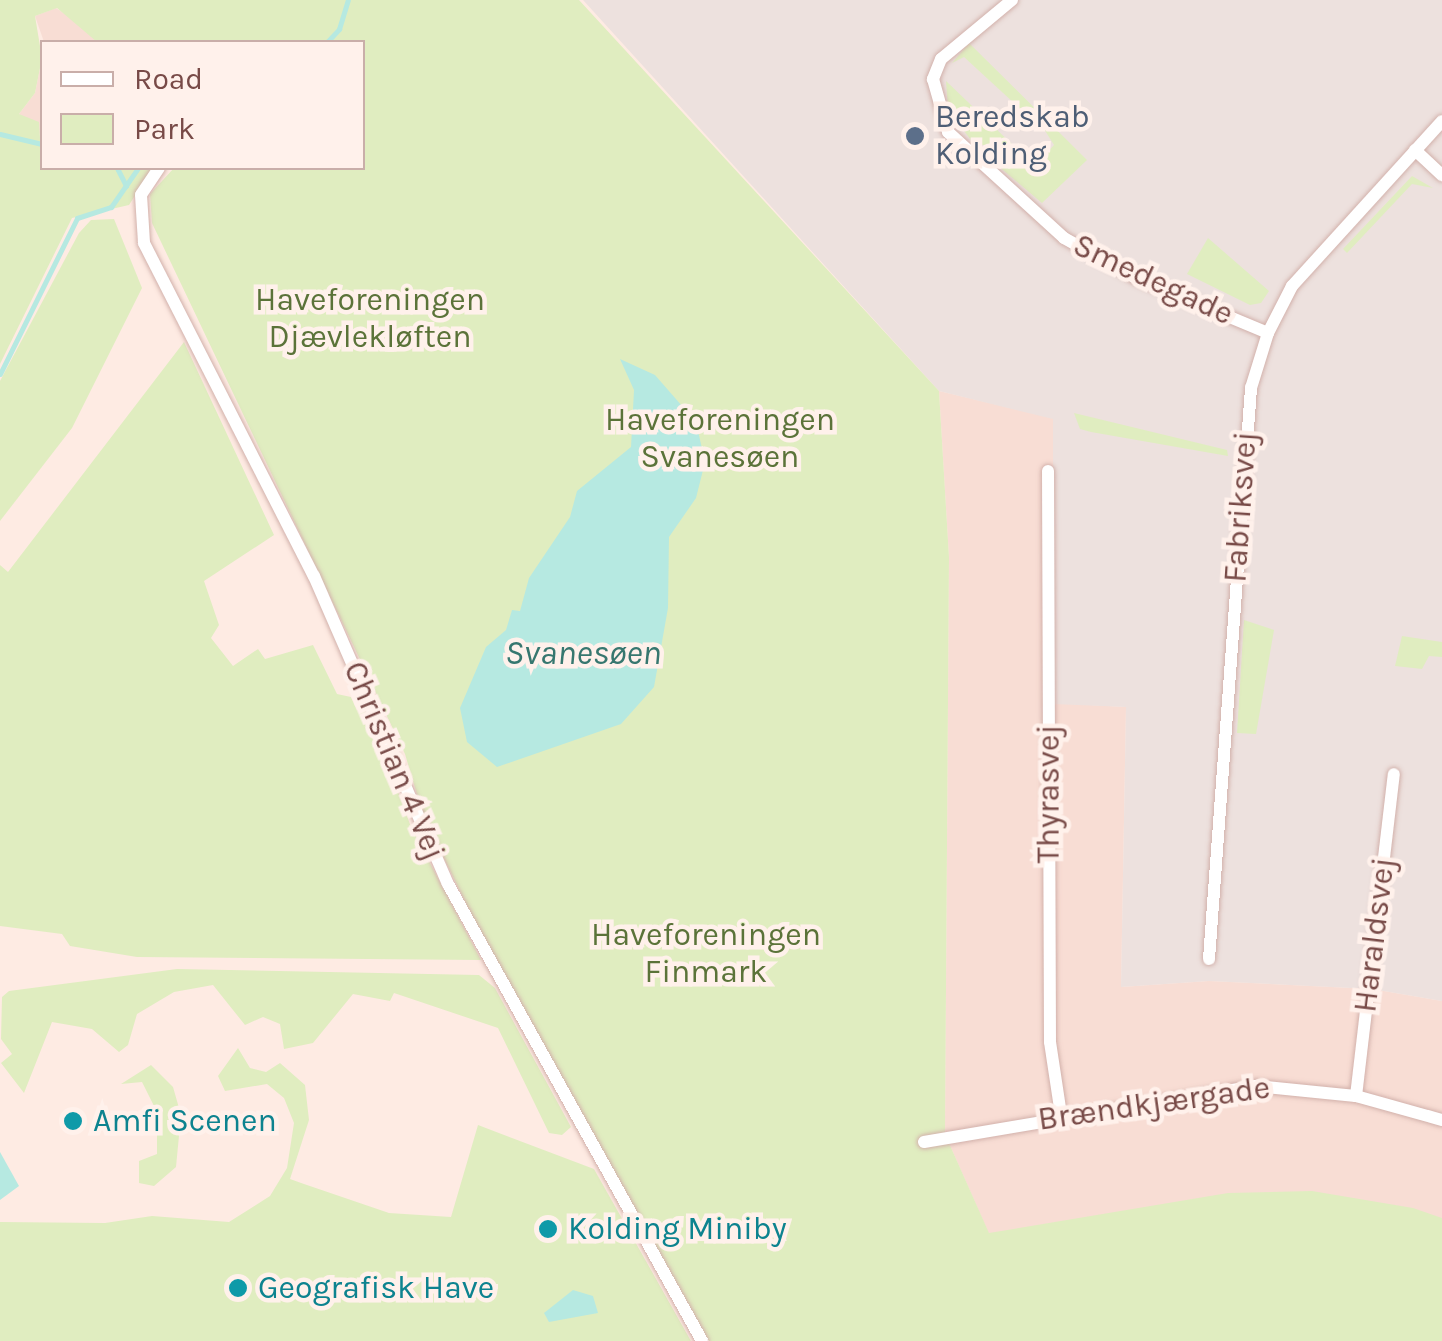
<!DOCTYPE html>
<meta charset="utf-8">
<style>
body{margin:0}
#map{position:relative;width:1442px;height:1341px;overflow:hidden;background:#feebe3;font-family:Karla,sans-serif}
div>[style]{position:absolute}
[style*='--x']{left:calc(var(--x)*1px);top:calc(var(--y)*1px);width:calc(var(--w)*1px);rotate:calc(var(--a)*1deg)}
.residential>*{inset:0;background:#f8ddd4}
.industrial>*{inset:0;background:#ede1de}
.green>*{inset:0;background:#e0edc0}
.water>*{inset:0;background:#b6e9e1}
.stream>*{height:5px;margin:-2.5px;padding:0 2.5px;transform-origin:2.5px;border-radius:2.5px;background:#b6e9e1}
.roads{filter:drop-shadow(0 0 2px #d2b1ab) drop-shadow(0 0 2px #d2b1ab)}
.minor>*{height:12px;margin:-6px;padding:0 6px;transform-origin:6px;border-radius:6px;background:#fff}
.dots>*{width:28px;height:28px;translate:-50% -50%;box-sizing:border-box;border:5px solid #fff1eb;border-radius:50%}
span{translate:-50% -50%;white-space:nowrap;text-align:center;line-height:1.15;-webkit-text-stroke:9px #fff1eb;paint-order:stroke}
.service-label{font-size:32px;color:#4e5e75}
.left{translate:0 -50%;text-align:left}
.street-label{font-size:32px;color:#784a47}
.park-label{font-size:32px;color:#5b7339}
.culture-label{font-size:32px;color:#0d838f}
.water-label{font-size:35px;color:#37776f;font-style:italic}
.legend{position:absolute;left:40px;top:40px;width:325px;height:130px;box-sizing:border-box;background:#fff1eb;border:2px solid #c9aea9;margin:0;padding:12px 18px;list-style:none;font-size:30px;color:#784a47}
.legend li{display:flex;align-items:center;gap:20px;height:50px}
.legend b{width:50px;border:2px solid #c9aea9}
</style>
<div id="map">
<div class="residential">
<div style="clip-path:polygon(56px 8px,91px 31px,97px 42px,44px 42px,35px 16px)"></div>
<div style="clip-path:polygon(42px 58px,42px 136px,19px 114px,35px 93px)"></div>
<div style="clip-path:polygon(939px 391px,1053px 418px,1053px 703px,1126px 707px,1121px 987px,1209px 981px,1372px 989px,1442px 1001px,1442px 1341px,989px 1234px,945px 1134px,949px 557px)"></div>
</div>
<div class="industrial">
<div style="clip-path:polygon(583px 0,1442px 0,1442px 1001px,1372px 989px,1209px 981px,1121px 987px,1126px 707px,1053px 704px,1053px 419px,939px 391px)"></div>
</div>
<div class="green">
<div style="clip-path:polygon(0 0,579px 0,939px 391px,949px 557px,945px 1134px,989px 1233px,1228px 1193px,1312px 1191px,1413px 1208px,1442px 1218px,1442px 1341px,709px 1341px,475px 922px,423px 815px,405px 754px,152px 223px,150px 194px,174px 168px,362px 168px,362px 42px,97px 42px,57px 8px,35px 16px,42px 58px,35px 93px,19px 114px,39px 122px,42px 168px,153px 168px,129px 205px,72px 218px,0 364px)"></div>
<div style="clip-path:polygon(969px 43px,1087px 160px,1042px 203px,991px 160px,1036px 164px,1054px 145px,1034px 113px,1028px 116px,964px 57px,952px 63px)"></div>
<div style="clip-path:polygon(946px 81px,1017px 149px,974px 144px,948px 110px)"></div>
<div style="clip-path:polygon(1412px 176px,1433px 188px,1412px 184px,1347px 253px,1343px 249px)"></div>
<div style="clip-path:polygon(114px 219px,142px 288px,72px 428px,0 521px,0 381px,79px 233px,91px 220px)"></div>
<div style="clip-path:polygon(1208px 238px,1269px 291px,1261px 303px,1250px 305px,1187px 274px)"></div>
<div style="clip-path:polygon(184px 342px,274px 535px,204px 581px,219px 625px,211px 638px,233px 666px,258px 649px,265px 659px,313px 645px,337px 694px,351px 697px,357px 710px,367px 707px,411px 827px,481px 960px,137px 957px,70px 946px,62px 934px,0 926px,0 565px,8px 572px)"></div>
<div style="clip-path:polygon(1074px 413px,1227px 450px,1228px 456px,1091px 432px,1080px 429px)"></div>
<div style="clip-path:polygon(1244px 620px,1274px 630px,1256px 734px,1237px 733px)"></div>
<div style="clip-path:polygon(1402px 636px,1442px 642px,1442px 657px,1429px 656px,1422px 669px,1395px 666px)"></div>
<div style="clip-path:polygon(177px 969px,479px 975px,495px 988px,571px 1127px,562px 1135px,549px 1133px,498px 1028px,394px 993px,390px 1001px,353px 994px,313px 1043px,284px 1049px,280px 1024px,263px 1017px,245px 1025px,213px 985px,174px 992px,137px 1014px,128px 1045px,119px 1052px,92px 1029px,52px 1022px,24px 1093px,1px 1063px,12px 1054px,1px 1039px,2px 997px,9px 991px)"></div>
<div style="clip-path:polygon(238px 1048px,250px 1068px,266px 1072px,280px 1063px,305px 1085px,309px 1120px,290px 1179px,304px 1184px,389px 1213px,451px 1217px,478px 1125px,594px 1169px,691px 1341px,0 1341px,0 1222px,105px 1223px,152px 1216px,229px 1222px,270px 1196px,287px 1168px,294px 1123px,284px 1098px,267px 1084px,225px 1091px,218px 1076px)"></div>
<div style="clip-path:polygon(151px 1065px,173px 1087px,181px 1115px,176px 1167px,154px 1186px,139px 1183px,139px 1161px,157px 1154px,157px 1112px,142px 1082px,121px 1084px)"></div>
</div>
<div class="water">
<div style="clip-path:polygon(620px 359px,655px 375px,696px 422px,705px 462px,696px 498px,669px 537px,668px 608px,654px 687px,621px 724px,497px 767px,467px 742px,460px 708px,486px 647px,506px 630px,512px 610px,520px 611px,529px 578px,570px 517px,577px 491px,631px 447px,634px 390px)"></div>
<div style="clip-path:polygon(0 1152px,19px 1186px,0 1200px)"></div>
<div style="clip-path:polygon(573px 1290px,593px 1296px,598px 1313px,549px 1322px,544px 1313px)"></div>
</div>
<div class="stream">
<div style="--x:327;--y:42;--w:18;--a:-47"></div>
<div style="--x:339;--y:29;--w:30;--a:-73"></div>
<div style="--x:0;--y:134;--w:43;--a:13.4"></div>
<div style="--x:117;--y:168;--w:20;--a:63"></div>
<div style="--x:0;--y:374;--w:174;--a:-63.7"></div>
<div style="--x:77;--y:218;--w:36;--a:-18"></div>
<div style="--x:111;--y:207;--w:47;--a:-55.3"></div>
</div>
<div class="roads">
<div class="minor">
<div style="--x:1012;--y:0;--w:92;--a:140.3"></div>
<div style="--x:941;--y:59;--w:22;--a:112"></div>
<div style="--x:933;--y:79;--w:55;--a:74.2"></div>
<div style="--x:948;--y:132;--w:157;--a:42.4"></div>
<div style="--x:1064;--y:238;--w:82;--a:29.1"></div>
<div style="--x:1136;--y:278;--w:143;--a:22.6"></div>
<div style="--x:1415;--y:150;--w:37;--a:43"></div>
<div style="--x:159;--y:168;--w:32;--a:124"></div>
<div style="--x:141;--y:195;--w:48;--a:86.4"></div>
<div style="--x:144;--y:243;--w:374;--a:63"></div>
<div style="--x:314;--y:576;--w:336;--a:66.5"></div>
<div style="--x:448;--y:884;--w:523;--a:60.93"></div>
<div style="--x:1048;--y:471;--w:571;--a:89.8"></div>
<div style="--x:1050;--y:1042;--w:74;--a:81.4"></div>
<div style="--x:1209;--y:959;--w:573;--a:-85.79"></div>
<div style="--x:1251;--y:388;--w:58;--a:-72.8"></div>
<div style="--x:1268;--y:333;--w:53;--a:-62.9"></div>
<div style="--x:1292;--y:286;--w:223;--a:-47.7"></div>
<div style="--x:1356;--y:1096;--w:324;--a:-83.3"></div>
<div style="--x:924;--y:1142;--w:337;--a:-9.6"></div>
<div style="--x:1256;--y:1086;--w:100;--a:5.7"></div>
<div style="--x:1356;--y:1096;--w:89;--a:15.6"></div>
</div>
</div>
<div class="dots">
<div style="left:915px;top:136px;background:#5c6f8a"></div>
<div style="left:73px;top:1121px;background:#0f9aa8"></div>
<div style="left:548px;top:1229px;background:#0f9aa8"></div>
<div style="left:238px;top:1288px;background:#0f9aa8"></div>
</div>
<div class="service-label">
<span class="left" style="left:935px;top:136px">Beredskab<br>Kolding</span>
</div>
<div class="street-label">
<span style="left:1153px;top:280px;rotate:25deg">Smedegade</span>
<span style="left:1241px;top:507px;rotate:-86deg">Fabriksvej</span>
<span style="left:394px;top:761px;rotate:67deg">Christian 4 Vej</span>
<span style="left:1049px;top:794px;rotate:-90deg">Thyrasvej</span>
<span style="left:1375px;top:935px;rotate:-83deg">Haraldsvej</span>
<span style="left:1154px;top:1104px;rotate:-8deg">Brændkjærgade</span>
</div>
<div class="park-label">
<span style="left:370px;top:319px">Haveforeningen<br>Djævlekløften</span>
<span style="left:720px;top:439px">Haveforeningen<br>Svanesøen</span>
<span style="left:706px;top:954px">Haveforeningen<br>Finmark</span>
</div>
<div class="culture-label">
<span class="left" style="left:93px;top:1121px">Amfi Scenen</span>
<span class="left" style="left:568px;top:1229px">Kolding Miniby</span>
<span class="left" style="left:258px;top:1288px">Geografisk Have</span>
</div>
<div class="water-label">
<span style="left:583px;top:653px">Svanesøen</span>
</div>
<ul class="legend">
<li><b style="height:12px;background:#fff"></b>Road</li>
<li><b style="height:28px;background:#e0edc0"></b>Park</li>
</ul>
</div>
